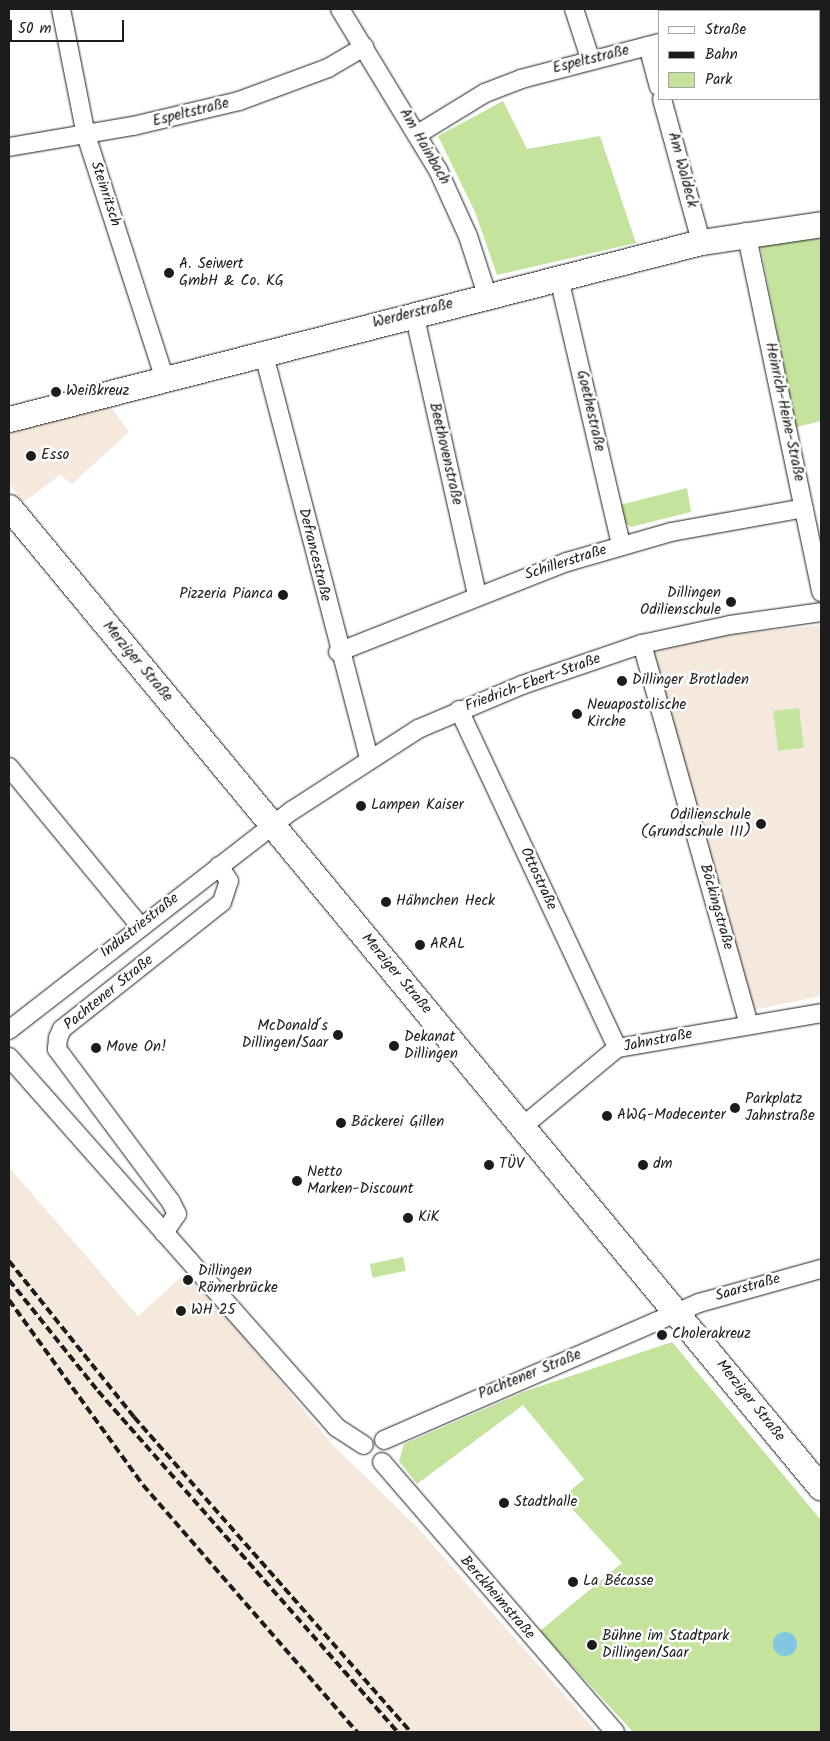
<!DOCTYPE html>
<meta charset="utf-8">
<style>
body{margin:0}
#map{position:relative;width:830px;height:1741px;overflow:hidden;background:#fff;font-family:Kalam,sans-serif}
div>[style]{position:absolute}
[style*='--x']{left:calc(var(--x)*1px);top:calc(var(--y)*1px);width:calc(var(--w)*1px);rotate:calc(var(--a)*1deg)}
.built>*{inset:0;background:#f5e9dd}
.green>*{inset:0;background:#c4e39c;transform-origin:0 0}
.water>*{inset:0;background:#81c7e2}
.round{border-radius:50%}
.roads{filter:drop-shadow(0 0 1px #1c1c1c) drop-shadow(0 0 1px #1c1c1c)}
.street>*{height:18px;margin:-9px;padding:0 9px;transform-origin:9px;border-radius:9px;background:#fff}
.secondary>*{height:25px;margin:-12.5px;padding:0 12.5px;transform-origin:12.5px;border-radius:12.5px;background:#fff}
.rail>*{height:4px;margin-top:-2px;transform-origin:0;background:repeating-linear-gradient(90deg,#1c1c1c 0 8px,transparent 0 12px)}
.dots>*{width:14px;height:14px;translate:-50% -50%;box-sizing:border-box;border:2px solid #fff;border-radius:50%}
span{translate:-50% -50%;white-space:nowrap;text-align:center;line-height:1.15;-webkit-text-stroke:5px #fff;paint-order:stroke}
.street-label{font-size:15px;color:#1c1c1c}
.poi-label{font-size:15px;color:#1c1c1c}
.left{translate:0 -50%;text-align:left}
.right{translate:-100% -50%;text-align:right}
.frame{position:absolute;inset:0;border:10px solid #1c1c1c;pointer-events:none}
.legend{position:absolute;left:658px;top:10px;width:162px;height:90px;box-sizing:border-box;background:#fff;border:1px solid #a4a4a4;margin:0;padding:6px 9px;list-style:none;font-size:15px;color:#1c1c1c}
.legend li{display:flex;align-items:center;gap:10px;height:25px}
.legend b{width:25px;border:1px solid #a4a4a4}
.scale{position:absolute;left:10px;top:20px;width:114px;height:22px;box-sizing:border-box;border:2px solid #1c1c1c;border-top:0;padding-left:6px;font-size:15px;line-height:18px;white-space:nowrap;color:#1c1c1c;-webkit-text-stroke:4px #fff;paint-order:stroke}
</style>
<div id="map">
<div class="built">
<div style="clip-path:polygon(105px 399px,129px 432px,72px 484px,60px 475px,24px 502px,9px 484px,9px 432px)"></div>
<div style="clip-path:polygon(821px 625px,821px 996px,753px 1010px,652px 652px,722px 636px)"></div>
<div style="clip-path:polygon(9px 1167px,138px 1316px,183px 1275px,211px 1297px,333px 1445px,418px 1528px,597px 1732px,9px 1732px)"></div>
</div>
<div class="green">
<div style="clip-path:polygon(503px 101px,527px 149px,600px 136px,636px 243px,497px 275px,475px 212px,438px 136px)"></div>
<div style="clip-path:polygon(821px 234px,821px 421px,796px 427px,760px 244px)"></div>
<div style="clip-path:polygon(687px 488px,691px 512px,631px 527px,624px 522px,620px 505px)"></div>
<div style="left:799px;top:708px;width:40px;height:26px;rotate:83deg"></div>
<div style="left:403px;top:1257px;width:14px;height:34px;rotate:78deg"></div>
<div style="clip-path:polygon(672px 1342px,821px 1520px,821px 1732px,633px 1732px,540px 1631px,622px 1563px,562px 1498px,584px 1479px,523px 1405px,417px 1484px,399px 1461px,404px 1444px,526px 1391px)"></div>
</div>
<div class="water">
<div class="round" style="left:773px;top:1632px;width:24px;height:24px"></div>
</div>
<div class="roads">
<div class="street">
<div style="--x:61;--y:9;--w:128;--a:78.8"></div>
<div style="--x:86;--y:135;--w:253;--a:72.1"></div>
<div style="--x:340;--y:9;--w:188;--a:58.7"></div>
<div style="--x:438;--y:170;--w:72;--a:65.6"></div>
<div style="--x:468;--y:236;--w:62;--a:72.1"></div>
<div style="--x:574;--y:9;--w:52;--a:71.9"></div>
<div style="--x:687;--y:9;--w:2;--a:63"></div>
<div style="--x:811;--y:11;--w:10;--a:-6"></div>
<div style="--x:648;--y:46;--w:42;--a:75"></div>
<div style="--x:662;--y:99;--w:148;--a:74.7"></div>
<div style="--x:418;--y:134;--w:79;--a:-31.5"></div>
<div style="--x:485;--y:93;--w:39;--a:-21"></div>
<div style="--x:521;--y:79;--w:143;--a:-14.6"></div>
<div style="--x:9;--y:147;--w:126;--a:-9.6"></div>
<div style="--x:133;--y:126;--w:109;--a:-13.3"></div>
<div style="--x:239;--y:101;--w:95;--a:-20.3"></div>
<div style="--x:328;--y:68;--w:42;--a:-30.3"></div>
<div style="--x:746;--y:232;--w:368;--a:78.2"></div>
<div style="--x:559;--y:278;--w:274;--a:76.9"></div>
<div style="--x:414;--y:313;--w:288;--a:77.4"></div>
<div style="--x:263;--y:351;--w:420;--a:75.4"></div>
<div style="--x:642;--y:644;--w:396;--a:74.3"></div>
<div style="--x:338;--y:652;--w:246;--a:-21.5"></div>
<div style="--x:567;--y:562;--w:108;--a:-16.1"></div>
<div style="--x:671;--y:532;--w:135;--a:-10.2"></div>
<div style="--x:459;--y:710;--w:373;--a:64.9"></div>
<div style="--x:9;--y:767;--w:206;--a:50.5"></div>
<div style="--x:9;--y:1030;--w:359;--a:-37.8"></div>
<div style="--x:293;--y:810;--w:149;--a:-32.9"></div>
<div style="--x:418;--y:729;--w:113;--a:-22.9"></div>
<div style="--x:522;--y:685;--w:127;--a:-18.9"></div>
<div style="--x:642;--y:644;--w:90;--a:-12.2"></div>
<div style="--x:730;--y:625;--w:92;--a:-8.1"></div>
<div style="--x:9;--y:1057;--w:494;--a:48.5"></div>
<div style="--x:336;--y:1427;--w:33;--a:33"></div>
<div style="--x:522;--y:1127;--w:124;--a:-39.7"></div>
<div style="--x:617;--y:1048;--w:207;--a:-9.7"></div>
<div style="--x:164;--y:1233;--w:23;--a:-56"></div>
<div style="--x:177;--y:1214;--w:13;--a:-117"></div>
<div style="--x:171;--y:1202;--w:191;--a:-126.7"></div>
<div style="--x:57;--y:1049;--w:11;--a:-85"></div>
<div style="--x:58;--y:1038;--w:10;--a:-66"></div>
<div style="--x:62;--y:1029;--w:204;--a:-38.4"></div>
<div style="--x:222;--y:902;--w:22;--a:-72"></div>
<div style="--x:229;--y:881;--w:18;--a:-124"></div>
<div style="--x:384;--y:1440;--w:344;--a:-23.5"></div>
<div style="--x:699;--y:1303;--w:127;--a:-15.6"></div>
<div style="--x:382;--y:1462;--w:357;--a:49.2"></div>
</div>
<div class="secondary">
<div style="--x:9;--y:419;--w:714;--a:-14.35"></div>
<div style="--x:701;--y:242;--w:121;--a:-8.5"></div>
<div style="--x:9;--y:507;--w:1273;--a:50.38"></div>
</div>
</div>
<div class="rail">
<div style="--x:9;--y:1261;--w:200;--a:51.3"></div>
<div style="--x:134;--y:1417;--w:419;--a:48.7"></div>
<div style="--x:9;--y:1280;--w:142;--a:51.3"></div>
<div style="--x:98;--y:1391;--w:454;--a:48.7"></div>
<div style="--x:9;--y:1300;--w:228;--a:54.1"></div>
<div style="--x:143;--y:1485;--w:327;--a:49.1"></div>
</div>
<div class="dots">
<div style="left:169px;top:273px;background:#1c1c1c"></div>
<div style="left:56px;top:392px;background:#1c1c1c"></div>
<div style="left:31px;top:456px;background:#1c1c1c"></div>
<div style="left:283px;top:595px;background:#1c1c1c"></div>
<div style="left:731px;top:602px;background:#1c1c1c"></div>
<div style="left:622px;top:681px;background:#1c1c1c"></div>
<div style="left:577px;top:714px;background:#1c1c1c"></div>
<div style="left:361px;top:806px;background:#1c1c1c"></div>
<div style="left:761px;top:824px;background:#1c1c1c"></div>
<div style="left:386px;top:902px;background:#1c1c1c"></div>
<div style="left:420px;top:945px;background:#1c1c1c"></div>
<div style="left:338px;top:1035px;background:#1c1c1c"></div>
<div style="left:394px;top:1046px;background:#1c1c1c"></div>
<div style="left:96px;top:1048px;background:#1c1c1c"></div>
<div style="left:735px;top:1108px;background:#1c1c1c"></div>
<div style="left:607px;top:1116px;background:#1c1c1c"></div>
<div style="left:341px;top:1123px;background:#1c1c1c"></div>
<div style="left:489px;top:1165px;background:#1c1c1c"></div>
<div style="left:643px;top:1165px;background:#1c1c1c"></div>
<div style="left:297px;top:1181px;background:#1c1c1c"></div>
<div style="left:408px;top:1218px;background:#1c1c1c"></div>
<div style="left:188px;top:1280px;background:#1c1c1c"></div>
<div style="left:181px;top:1311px;background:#1c1c1c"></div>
<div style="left:662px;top:1335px;background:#1c1c1c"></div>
<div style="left:504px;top:1503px;background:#1c1c1c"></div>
<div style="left:573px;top:1582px;background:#1c1c1c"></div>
<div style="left:592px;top:1645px;background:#1c1c1c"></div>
</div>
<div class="street-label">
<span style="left:591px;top:60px;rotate:-14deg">Espeltstraße</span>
<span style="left:191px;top:113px;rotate:-14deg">Espeltstraße</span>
<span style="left:424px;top:147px;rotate:60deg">Am Hainbach</span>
<span style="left:682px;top:170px;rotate:75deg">Am Waldeck</span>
<span style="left:105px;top:194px;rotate:72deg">Steinritsch</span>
<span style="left:413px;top:314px;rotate:-14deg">Werderstraße</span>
<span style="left:590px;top:411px;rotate:77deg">Goethestraße</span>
<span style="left:784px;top:412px;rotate:78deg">Heinrich-Heine-Straße</span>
<span style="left:445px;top:454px;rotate:77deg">Beethovenstraße</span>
<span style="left:314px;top:555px;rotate:76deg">Defrancestraße</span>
<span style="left:566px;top:563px;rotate:-18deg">Schillerstraße</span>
<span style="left:137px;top:662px;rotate:50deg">Merziger Straße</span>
<span style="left:533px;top:683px;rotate:-20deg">Friedrich-Ebert-Straße</span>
<span style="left:538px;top:879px;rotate:65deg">Ottostraße</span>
<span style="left:716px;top:907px;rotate:74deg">Böckingstraße</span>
<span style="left:140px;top:926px;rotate:-38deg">Industriestraße</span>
<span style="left:396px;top:974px;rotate:50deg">Merziger Straße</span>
<span style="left:109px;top:993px;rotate:-39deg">Pachtener Straße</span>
<span style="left:658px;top:1041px;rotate:-11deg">Jahnstraße</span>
<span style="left:748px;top:1288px;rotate:-16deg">Saarstraße</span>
<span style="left:530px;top:1375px;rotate:-22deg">Pachtener Straße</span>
<span style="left:750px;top:1401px;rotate:51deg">Merziger Straße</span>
<span style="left:497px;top:1598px;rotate:49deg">Berckheimstraße</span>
</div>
<div class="poi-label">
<span class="left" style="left:179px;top:273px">A. Seiwert<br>GmbH &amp; Co. KG</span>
<span class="left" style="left:66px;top:392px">Weißkreuz</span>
<span class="left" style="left:41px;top:456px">Esso</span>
<span class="right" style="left:721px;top:602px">Dillingen<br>Odilienschule</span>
<span class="right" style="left:273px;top:595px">Pizzeria Pianca</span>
<span class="left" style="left:632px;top:681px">Dillinger Brotladen</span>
<span class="left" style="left:587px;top:714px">Neuapostolische<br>Kirche</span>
<span class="left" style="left:371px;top:806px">Lampen Kaiser</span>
<span class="right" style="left:751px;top:824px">Odilienschule<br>(Grundschule III)</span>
<span class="left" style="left:396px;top:902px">Hähnchen Heck</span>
<span class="left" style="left:430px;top:945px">ARAL</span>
<span class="right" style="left:328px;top:1035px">McDonald´s<br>Dillingen/Saar</span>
<span class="left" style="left:404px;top:1046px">Dekanat<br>Dillingen</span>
<span class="left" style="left:106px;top:1048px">Move On!</span>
<span class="left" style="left:745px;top:1108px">Parkplatz<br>Jahnstraße</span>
<span class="left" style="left:617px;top:1116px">AWG-Modecenter</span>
<span class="left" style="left:351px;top:1123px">Bäckerei Gillen</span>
<span class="left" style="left:499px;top:1165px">TÜV</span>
<span class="left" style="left:653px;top:1165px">dm</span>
<span class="left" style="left:307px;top:1181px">Netto<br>Marken-Discount</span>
<span class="left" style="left:418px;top:1218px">KiK</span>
<span class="left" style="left:198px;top:1280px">Dillingen<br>Römerbrücke</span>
<span class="left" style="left:191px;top:1311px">WH 25</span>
<span class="left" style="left:672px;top:1335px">Cholerakreuz</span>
<span class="left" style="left:514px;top:1503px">Stadthalle</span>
<span class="left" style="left:583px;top:1582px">La Bécasse</span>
<span class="left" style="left:602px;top:1645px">Bühne im Stadtpark<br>Dillingen/Saar</span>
</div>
<div class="frame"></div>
<ul class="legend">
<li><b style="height:6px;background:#fff"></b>Straße</li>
<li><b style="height:6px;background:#1c1c1c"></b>Bahn</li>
<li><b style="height:14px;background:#c4e39c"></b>Park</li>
</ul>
<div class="scale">50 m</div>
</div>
